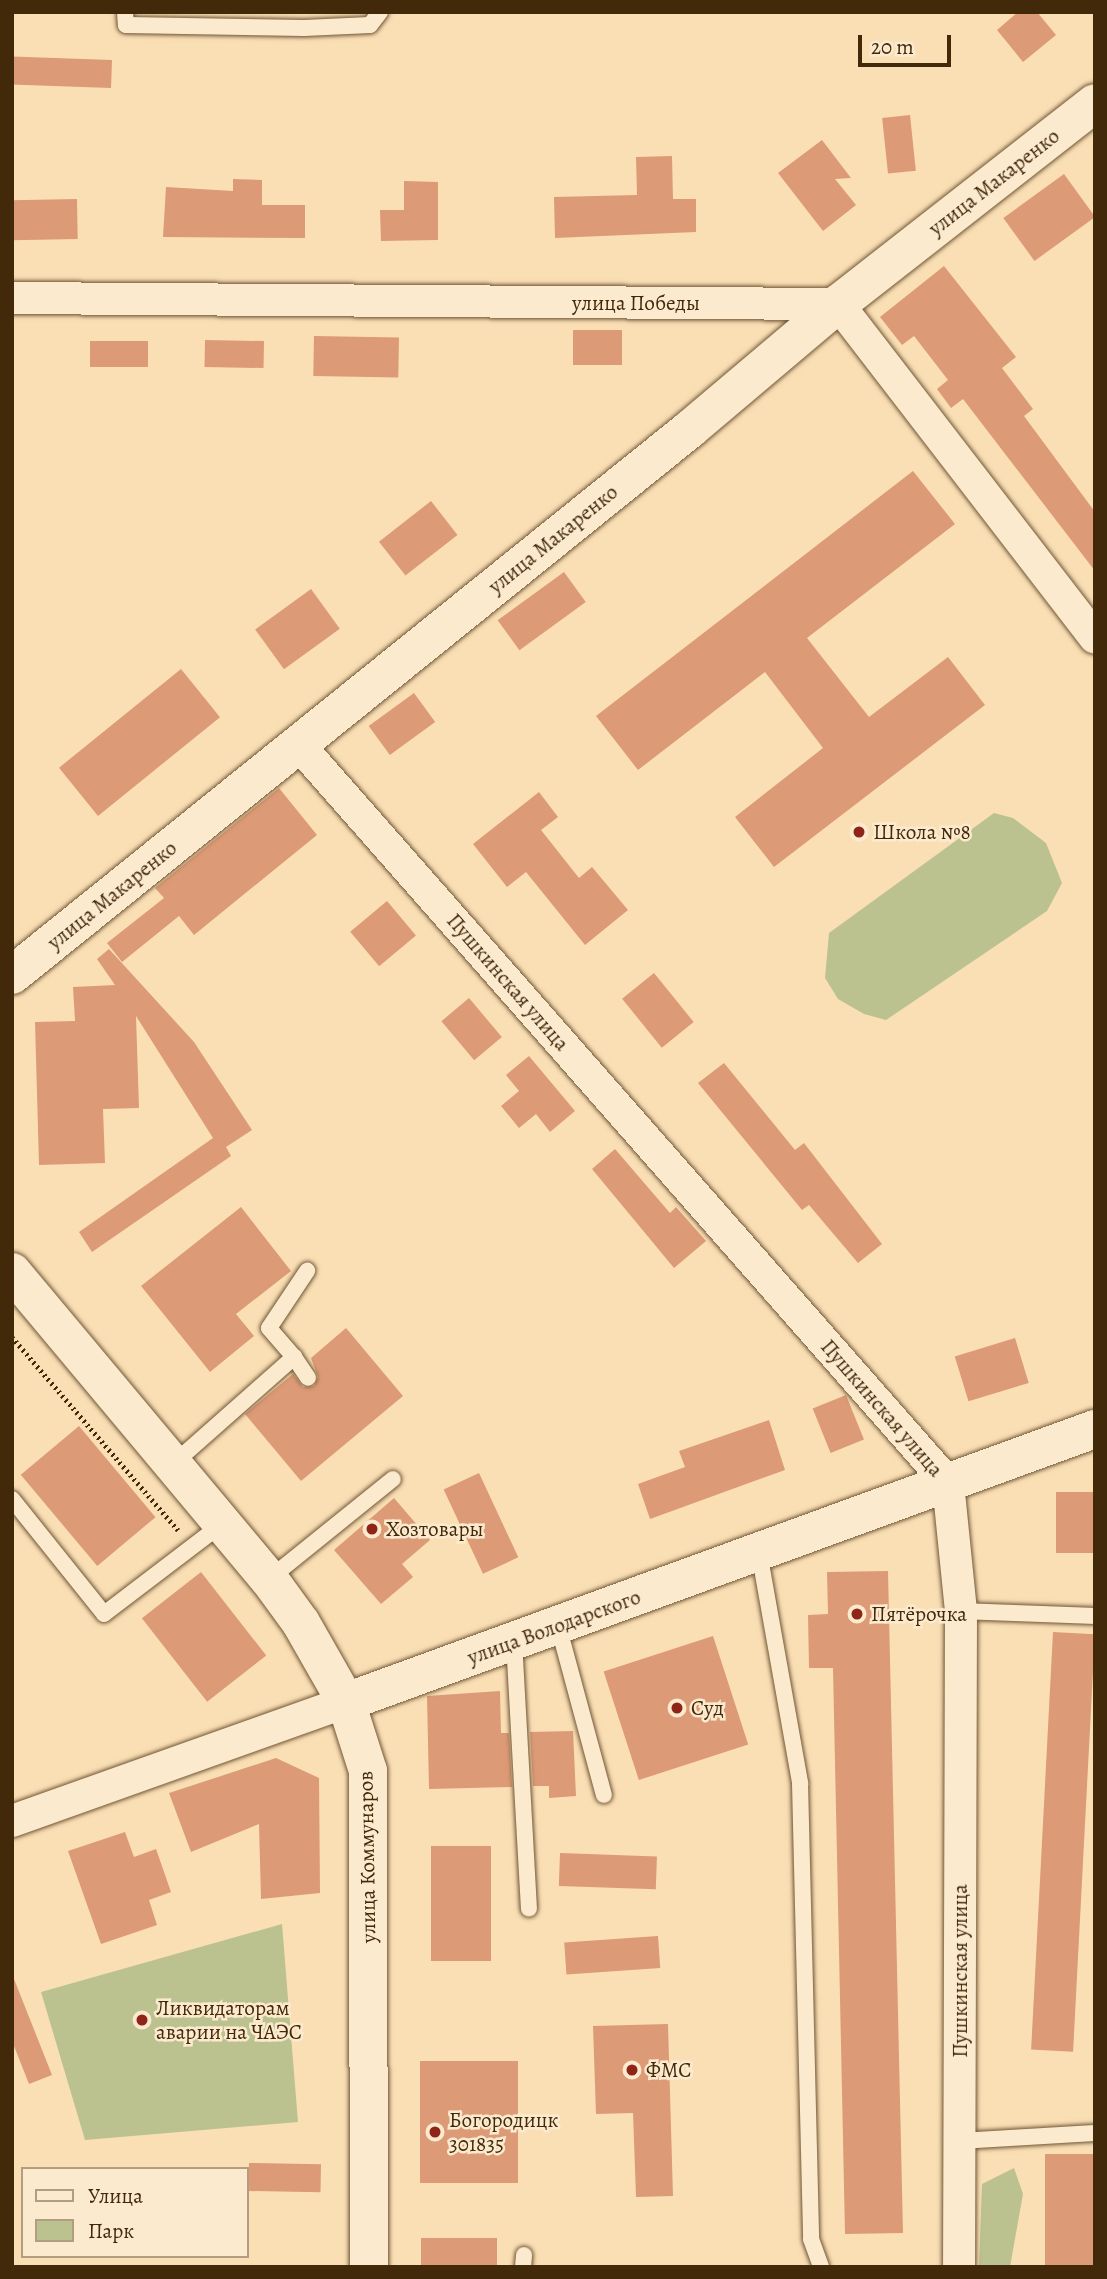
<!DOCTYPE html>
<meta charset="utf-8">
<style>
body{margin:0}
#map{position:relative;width:1107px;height:2279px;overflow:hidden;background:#fadfb5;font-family:Alegreya,serif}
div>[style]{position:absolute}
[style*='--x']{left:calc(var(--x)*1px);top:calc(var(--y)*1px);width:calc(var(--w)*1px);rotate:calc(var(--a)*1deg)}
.green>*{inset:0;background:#bbc290}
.building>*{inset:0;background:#dd9a76;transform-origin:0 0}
.path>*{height:4.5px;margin-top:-2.25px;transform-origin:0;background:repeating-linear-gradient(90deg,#422909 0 2px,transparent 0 5.5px)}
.roads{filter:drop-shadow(0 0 2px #705634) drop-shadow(0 0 2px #705634)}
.lane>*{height:16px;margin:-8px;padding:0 8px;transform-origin:8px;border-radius:8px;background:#fceacf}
.street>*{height:32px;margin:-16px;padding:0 16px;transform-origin:16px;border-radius:16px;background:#fceacf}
.secondary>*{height:38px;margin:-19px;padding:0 19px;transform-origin:19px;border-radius:19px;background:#fceacf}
.dots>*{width:19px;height:19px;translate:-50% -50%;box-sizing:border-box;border:4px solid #fceacf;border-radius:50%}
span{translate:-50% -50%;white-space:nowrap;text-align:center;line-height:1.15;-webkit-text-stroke:5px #fceacf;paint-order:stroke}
.street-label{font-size:21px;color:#422909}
.poi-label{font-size:21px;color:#422909}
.left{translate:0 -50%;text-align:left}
.frame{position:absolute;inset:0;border:14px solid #422909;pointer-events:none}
.legend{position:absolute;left:21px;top:2167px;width:228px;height:91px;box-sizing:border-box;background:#fceacf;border:2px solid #b29d80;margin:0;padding:9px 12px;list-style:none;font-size:21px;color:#422909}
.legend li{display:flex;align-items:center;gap:14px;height:35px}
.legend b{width:35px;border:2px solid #b29d80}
.scale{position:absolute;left:858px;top:35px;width:93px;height:32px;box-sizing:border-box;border:4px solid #422909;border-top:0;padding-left:9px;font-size:21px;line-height:24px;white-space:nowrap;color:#422909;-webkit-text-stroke:5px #fceacf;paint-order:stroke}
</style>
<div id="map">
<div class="green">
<div style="clip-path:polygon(994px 813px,1013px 818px,1046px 843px,1062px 883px,1047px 911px,886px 1020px,864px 1014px,838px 999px,825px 978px,829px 933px)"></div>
<div style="clip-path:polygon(282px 1924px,298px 2122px,85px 2140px,41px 1992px)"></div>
<div style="clip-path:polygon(1014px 2168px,1023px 2194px,1010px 2267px,979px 2267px,982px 2184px)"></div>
</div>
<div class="building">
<div style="clip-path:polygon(1018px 12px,1037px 12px,1056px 35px,1023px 62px,997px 30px)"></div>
<div style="left:112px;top:60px;width:28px;height:100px;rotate:92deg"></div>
<div style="left:910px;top:115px;width:56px;height:28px;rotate:84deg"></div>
<div style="clip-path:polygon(822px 140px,851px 178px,835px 179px,856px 205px,823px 231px,778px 173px)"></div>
<div style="clip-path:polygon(672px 156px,673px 199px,696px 199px,696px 232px,555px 238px,554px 197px,637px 195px,636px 157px)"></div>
<div style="left:1064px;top:174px;width:53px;height:75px;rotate:54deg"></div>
<div style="clip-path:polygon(233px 179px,262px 180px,262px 205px,305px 205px,305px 238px,163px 237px,166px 187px,233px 191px)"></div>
<div style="clip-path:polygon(404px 181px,438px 182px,438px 240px,381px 241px,380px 210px,404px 210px)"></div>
<div style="left:77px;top:199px;width:40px;height:65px;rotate:89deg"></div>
<div style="clip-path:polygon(944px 266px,1016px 357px,1002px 368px,1033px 409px,1024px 416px,1095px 512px,1095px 571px,963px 399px,951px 408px,937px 389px,948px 380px,914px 336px,902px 345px,880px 317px)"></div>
<div style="left:573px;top:330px;width:49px;height:35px"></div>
<div style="left:314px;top:336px;width:85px;height:40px;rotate:1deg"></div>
<div style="left:205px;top:340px;width:59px;height:27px;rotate:1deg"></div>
<div style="left:90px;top:341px;width:58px;height:26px"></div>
<div style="clip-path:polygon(913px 471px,955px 524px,807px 638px,869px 717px,948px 657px,985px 705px,774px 867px,735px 817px,823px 748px,765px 672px,638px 770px,596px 716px)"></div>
<div style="left:431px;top:501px;width:43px;height:66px;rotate:52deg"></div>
<div style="left:564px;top:572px;width:37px;height:82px;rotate:54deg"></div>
<div style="left:311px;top:589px;width:49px;height:69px;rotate:54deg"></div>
<div style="left:181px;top:669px;width:62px;height:157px;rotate:51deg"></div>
<div style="left:414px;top:693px;width:36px;height:56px;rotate:54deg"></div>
<div style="clip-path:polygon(279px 788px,317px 835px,194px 935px,179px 916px,122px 962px,107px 943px,164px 898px,155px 888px)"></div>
<div style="clip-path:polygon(539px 792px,558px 817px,541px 830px,579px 878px,592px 867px,628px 910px,585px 945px,526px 872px,507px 887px,473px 844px)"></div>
<div style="left:387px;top:901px;width:45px;height:48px;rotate:50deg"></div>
<div style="clip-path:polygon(109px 949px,194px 1042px,252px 1130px,226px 1147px,231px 1156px,92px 1252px,79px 1232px,213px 1138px,136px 1016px,139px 1108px,103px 1109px,105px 1163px,39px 1165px,35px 1022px,75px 1021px,73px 987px,115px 985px,97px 959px)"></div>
<div style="left:654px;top:973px;width:63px;height:41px;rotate:51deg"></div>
<div style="left:469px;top:998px;width:51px;height:36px;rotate:50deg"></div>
<div style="clip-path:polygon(529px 1056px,575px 1111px,550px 1132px,536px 1114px,519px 1128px,501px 1106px,519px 1091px,506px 1075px)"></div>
<div style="clip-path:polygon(724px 1063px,795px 1150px,804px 1143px,882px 1244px,858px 1263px,809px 1205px,802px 1210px,698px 1083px)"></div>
<div style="clip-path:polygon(615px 1149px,670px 1213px,676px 1207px,706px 1241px,674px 1268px,592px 1169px)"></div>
<div style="clip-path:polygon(241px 1207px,291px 1271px,236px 1314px,254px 1336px,210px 1372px,141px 1286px)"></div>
<div style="clip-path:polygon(346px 1328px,403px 1396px,301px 1481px,245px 1414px,293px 1374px,303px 1387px,314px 1386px,318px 1377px,311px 1358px)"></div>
<div style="left:1015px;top:1338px;width:47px;height:63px;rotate:73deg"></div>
<div style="left:846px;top:1395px;width:48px;height:36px;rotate:68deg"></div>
<div style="clip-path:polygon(769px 1420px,785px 1470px,650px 1519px,638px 1484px,685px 1467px,679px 1451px)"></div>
<div style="left:79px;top:1426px;width:119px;height:76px;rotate:50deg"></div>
<div style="left:479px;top:1473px;width:93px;height:39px;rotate:65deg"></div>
<div style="left:1056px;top:1492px;width:39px;height:61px"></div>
<div style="clip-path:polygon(394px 1498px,430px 1540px,402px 1564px,413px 1577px,381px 1604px,334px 1550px)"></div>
<div style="clip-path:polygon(888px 1571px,903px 2233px,845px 2234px,833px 1668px,809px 1668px,808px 1615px,828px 1614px,827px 1572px)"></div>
<div style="left:201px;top:1572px;width:106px;height:75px;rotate:52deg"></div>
<div style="left:1053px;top:1632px;width:42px;height:418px;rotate:3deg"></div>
<div style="left:713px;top:1636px;width:114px;height:115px;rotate:72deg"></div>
<div style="clip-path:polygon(500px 1691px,501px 1733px,509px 1733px,512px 1787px,429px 1789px,427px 1696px)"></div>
<div style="clip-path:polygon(573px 1731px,576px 1796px,549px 1798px,549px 1786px,533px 1786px,530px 1732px)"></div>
<div style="clip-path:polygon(276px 1758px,319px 1778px,320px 1893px,261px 1899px,259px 1824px,191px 1852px,169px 1793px)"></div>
<div style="clip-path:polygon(125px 1832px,134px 1857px,156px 1849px,171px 1892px,149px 1900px,157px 1925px,101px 1944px,68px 1851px)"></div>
<div style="left:431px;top:1846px;width:60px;height:115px"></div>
<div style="left:560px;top:1853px;width:97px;height:33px;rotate:2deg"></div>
<div style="left:658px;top:1936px;width:32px;height:94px;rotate:86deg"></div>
<div style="clip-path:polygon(14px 1979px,52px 2075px,29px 2084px,12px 2041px)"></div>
<div style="clip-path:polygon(668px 2024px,673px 2196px,636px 2197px,633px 2113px,596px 2114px,593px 2026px)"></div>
<div style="left:518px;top:2061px;width:122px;height:98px;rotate:90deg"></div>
<div style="left:1045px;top:2154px;width:50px;height:113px"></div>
<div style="left:249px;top:2163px;width:72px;height:28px;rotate:1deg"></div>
<div style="left:421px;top:2238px;width:76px;height:29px"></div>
</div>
<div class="path">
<div style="--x:12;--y:1337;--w:255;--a:49.3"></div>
</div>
<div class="roads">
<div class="lane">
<div style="--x:125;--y:12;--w:13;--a:86"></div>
<div style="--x:126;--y:25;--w:178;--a:1"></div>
<div style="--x:304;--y:28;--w:66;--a:-2.6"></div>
<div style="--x:370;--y:25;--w:16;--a:-52"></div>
<div style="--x:294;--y:1357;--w:38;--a:-131"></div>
<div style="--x:269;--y:1328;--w:69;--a:-56.3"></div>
<div style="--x:173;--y:1464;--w:162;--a:-41.5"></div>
<div style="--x:294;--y:1357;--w:25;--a:56"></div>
<div style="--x:12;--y:1499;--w:147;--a:51.3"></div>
<div style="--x:104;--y:1614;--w:147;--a:-37.3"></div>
<div style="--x:759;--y:1552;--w:235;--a:79.9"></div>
<div style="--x:800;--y:1783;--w:456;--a:88.6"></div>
<div style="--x:811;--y:2239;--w:30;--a:70"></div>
<div style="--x:269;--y:1579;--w:159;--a:-38.9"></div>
<div style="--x:961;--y:1611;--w:134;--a:2.1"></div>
<div style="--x:558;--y:1625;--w:176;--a:74.9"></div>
<div style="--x:514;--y:1641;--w:268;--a:86.8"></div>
<div style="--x:959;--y:2141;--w:136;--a:-3.4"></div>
<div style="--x:523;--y:2267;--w:12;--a:-85"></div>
</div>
<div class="street">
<div style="--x:12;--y:298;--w:826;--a:0.42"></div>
<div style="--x:838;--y:304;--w:421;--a:52.4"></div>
<div style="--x:299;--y:745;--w:983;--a:48.67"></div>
<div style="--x:948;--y:1483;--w:129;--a:84.2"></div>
<div style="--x:961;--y:1611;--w:656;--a:90.17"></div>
<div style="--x:12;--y:1821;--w:355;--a:-19.6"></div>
</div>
<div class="secondary">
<div style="--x:12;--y:975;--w:871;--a:-38.84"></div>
<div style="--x:690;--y:429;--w:194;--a:-40.2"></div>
<div style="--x:838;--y:304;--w:326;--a:-38"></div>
<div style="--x:12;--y:1272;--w:400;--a:50.1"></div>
<div style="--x:269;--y:1579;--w:54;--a:54"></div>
<div style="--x:301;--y:1623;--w:91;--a:60.3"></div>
<div style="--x:346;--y:1702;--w:72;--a:72.3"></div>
<div style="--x:368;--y:1771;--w:496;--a:89.9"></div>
<div style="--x:346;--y:1702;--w:797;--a:-20.03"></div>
</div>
</div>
<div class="dots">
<div style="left:859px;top:832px;background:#8f2418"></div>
<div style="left:372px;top:1529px;background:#8f2418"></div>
<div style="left:857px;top:1614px;background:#8f2418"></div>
<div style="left:677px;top:1708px;background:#8f2418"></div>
<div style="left:142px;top:2020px;background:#8f2418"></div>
<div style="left:632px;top:2070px;background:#8f2418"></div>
<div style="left:435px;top:2132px;background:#8f2418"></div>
</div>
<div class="street-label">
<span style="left:994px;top:182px;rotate:-38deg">улица Макаренко</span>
<span style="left:636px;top:303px">улица Победы</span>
<span style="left:553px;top:539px;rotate:-39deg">улица Макаренко</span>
<span style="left:112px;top:895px;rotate:-39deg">улица Макаренко</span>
<span style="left:508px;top:982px;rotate:49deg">Пушкинская улица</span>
<span style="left:882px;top:1408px;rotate:49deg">Пушкинская улица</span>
<span style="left:554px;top:1627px;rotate:-20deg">улица Володарского</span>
<span style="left:367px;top:1857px;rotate:-91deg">улица Коммунаров</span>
<span style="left:960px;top:1971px;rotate:-90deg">Пушкинская улица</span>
</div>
<div class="poi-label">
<span class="left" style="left:873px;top:832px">Школа №8</span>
<span class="left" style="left:386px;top:1529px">Хозтовары</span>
<span class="left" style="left:871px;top:1614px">Пятёрочка</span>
<span class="left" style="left:691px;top:1708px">Суд</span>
<span class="left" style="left:156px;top:2020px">Ликвидаторам<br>аварии на ЧАЭС</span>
<span class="left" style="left:646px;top:2070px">ФМС</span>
<span class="left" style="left:449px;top:2132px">Богородицк<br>301835</span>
</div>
<div class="frame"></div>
<ul class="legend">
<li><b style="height:9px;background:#fceacf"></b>Улица</li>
<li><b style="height:19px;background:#bbc290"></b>Парк</li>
</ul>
<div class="scale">20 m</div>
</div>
